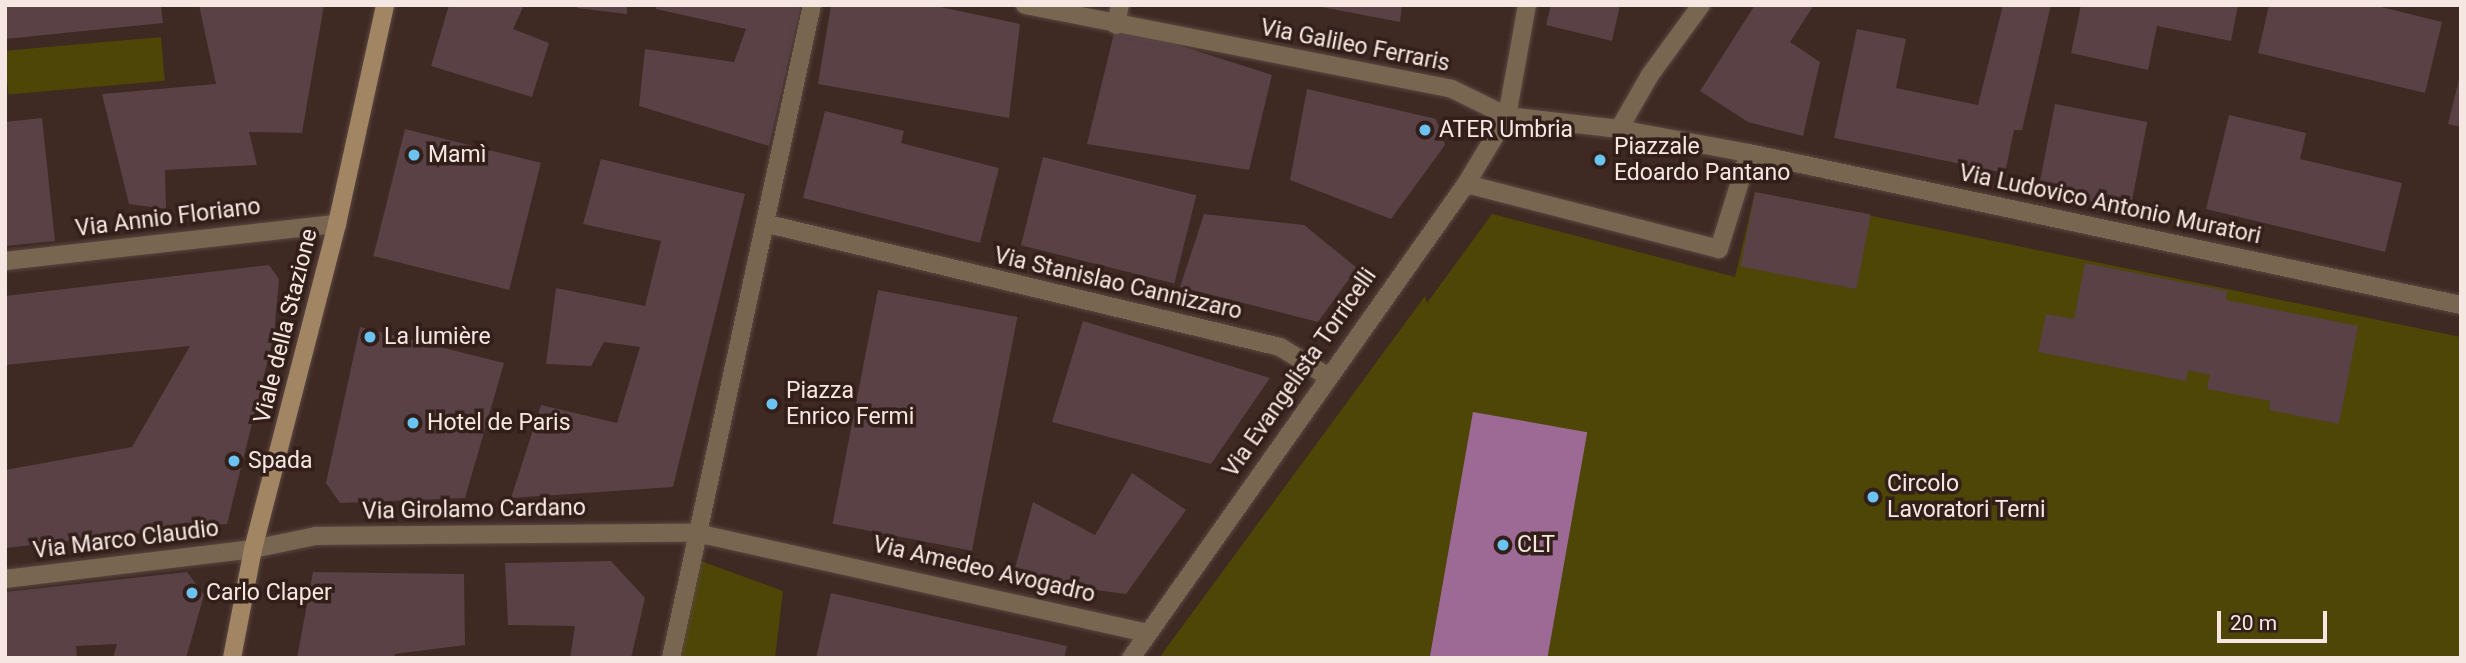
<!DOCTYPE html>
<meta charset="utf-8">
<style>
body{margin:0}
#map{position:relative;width:2466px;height:663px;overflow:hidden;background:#3e2923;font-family:Roboto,sans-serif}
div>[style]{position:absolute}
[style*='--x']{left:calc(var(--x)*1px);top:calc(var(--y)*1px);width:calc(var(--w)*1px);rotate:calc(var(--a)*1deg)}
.green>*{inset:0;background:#4d4606;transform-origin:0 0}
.water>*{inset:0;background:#9c6a94;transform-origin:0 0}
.building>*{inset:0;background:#594146;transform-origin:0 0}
.roads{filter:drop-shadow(0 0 2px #5b4742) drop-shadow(0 0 2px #5b4742)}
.street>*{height:18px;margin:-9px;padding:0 9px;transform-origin:9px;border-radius:9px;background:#786651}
.secondary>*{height:18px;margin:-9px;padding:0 9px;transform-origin:9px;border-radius:9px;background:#a28563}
.dots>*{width:19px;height:19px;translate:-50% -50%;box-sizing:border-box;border:4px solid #331f19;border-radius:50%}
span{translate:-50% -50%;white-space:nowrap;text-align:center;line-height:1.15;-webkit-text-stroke:7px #331f19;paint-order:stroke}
.street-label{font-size:23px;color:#f6e7e3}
.poi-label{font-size:23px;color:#f6e7e3}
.left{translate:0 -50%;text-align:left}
.frame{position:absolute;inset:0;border:7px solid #f6e7e3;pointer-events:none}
.scale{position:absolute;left:2217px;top:611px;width:110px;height:32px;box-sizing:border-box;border:4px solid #f6e7e3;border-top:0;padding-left:9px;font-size:21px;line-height:24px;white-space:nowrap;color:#f6e7e3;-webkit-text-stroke:5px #331f19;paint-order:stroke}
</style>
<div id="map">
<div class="green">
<div style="left:161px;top:37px;width:44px;height:157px;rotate:85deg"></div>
<div style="clip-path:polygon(1755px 192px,2461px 337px,2461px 658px,1159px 658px,1425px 296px,1427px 303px,1492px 214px,1735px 277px)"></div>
<div style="clip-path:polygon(687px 556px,783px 591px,775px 658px,670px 658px)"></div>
</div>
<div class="water">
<div style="left:1473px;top:412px;width:116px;height:252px;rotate:10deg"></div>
</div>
<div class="building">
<div style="clip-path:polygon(5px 5px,161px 5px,163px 23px,5px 39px)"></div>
<div style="clip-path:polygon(199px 5px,324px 5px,302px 133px,249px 132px,257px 165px,165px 170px,166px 209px,129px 204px,102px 94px,216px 84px)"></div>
<div style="clip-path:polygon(449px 5px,524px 5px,513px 29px,549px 43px,532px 97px,431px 66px)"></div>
<div style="clip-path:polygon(577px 5px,627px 5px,627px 14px,577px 8px)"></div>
<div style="clip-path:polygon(657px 5px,801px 5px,769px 146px,639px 106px,645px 49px,734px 62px,746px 29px,656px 9px)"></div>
<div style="clip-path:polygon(831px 5px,931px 5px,1020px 24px,1009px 118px,818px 84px)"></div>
<div style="clip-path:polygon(1311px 5px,1402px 5px,1400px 22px)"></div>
<div style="clip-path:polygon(1551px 5px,1620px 5px,1612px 41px,1546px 25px)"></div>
<div style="clip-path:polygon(1755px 5px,1814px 5px,1790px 42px,1820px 62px,1803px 136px,1748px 122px,1700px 91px)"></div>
<div style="clip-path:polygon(2003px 5px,2051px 5px,2022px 130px,2014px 130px,2005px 173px,1834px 138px,1857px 29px,1906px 39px,1896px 88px,1978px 105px)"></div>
<div style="clip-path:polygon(2081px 5px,2238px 5px,2231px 41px,2157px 26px,2148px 70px,2071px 53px)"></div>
<div style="clip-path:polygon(2269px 5px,2373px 5px,2442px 22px,2425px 93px,2258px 53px)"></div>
<div style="clip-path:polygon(1116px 25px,1272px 75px,1249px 170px,1087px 144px)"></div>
<div style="clip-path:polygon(2460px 75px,2461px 75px,2461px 127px,2448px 124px)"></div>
<div style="clip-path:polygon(1307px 89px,1436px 119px,1445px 145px,1391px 219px,1290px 180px)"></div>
<div style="left:2055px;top:104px;width:94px;height:89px;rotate:11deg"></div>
<div style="clip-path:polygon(825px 111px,904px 131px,901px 143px,999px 168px,980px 243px,803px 198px)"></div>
<div style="clip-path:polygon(2229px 115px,2306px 133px,2300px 159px,2402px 183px,2385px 252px,2206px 209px)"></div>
<div style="clip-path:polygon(42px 118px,55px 241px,5px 246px,5px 122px)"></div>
<div style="left:405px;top:129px;width:140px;height:131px;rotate:14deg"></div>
<div style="left:1043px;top:157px;width:158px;height:91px;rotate:14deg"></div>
<div style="clip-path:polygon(601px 159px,745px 194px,673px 487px,511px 498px,541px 405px,617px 423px,640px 347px,604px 342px,591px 366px,546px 364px,556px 288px,645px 306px,661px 241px,583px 224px)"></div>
<div style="left:1755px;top:192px;width:118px;height:76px;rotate:11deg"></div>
<div style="clip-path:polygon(1204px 214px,1304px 225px,1357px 268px,1318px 322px,1180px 287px)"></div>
<div style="clip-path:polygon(2085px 263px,2227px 291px,2226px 300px,2358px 326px,2339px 424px,2269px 410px,2270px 401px,2207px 389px,2210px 375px,2188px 370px,2186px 381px,2038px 352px,2046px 314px,2074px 319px)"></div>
<div style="clip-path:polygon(269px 265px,279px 279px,274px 335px,227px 524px,5px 548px,5px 470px,132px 447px,190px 346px,5px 365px,5px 296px)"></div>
<div style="left:878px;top:290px;width:142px;height:238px;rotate:11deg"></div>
<div style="clip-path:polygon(1083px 321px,1270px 378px,1211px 464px,1052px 422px)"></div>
<div style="clip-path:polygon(360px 327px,504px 363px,465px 498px,340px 503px,326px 483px)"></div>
<div style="clip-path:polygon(1132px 473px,1186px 510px,1126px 594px,1012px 579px,1033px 502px,1095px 535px)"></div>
<div style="clip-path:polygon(611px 561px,645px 598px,631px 658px,570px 658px,575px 626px,508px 625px,505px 563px)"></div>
<div style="clip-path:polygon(187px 572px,204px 595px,186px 658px,113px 658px,117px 644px,76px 646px,77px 658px,5px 658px,5px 592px)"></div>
<div style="clip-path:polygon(313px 572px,464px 574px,465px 645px,395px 654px,394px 658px,297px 658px)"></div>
<div style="clip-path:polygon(831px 593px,1067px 646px,1064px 658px,816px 658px)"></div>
</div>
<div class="roads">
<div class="street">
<div style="--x:1025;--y:5;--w:435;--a:11.1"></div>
<div style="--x:1452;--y:89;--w:61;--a:26.1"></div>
<div style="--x:1507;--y:116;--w:113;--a:6.6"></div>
<div style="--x:1619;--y:129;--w:132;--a:10.5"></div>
<div style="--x:1749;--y:153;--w:101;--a:107.4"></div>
<div style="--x:1719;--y:249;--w:261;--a:-165.6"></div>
<div style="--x:1116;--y:25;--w:20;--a:-79"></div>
<div style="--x:1619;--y:129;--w:62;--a:-60.1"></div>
<div style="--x:1650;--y:75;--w:87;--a:-53.9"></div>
<div style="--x:1749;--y:153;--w:728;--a:12.05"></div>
<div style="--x:768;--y:224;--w:527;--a:13.51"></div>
<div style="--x:1280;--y:347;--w:55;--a:31.7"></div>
<div style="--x:5;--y:261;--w:334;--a:-6.4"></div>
<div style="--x:5;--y:579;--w:250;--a:-6.9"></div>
<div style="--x:253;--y:549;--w:64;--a:-11.7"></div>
<div style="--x:316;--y:536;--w:380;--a:-0.5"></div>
<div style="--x:696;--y:533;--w:463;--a:12.5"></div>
<div style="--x:671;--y:658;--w:668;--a:-77.82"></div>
<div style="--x:1131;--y:658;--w:580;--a:-54.75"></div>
<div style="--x:1466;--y:184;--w:79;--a:-58.9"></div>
<div style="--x:1507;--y:116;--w:113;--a:-79.8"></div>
</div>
<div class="secondary">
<div style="--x:232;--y:658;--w:111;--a:-79.1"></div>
<div style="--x:253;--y:549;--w:336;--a:-75.5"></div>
<div style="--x:337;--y:224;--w:224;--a:-77.6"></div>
</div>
</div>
<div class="dots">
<div style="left:1425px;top:130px;background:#6bc3f2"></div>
<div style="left:414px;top:155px;background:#6bc3f2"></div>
<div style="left:1600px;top:160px;background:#6bc3f2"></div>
<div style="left:370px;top:337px;background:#6bc3f2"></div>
<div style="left:772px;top:404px;background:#6bc3f2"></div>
<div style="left:413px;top:423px;background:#6bc3f2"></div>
<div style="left:234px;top:461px;background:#6bc3f2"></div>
<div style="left:1873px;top:497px;background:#6bc3f2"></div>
<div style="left:1503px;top:545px;background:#6bc3f2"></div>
<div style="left:192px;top:593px;background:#6bc3f2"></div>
</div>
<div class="street-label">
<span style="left:1355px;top:46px;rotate:11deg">Via Galileo Ferraris</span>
<span style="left:2110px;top:205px;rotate:12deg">Via Ludovico Antonio Muratori</span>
<span style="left:168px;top:218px;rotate:-7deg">Via Annio Floriano</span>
<span style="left:1118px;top:284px;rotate:13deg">Via Stanislao Cannizzaro</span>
<span style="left:286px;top:326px;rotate:-76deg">Viale della Stazione</span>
<span style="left:1300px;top:373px;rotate:-55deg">Via Evangelista Torricelli</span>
<span style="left:474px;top:510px;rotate:-1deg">Via Girolamo Cardano</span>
<span style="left:126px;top:540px;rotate:-7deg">Via Marco Claudio</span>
<span style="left:984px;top:570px;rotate:13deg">Via Amedeo Avogadro</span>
</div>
<div class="poi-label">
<span class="left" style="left:1439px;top:130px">ATER Umbria</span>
<span class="left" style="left:1614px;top:160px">Piazzale<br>Edoardo Pantano</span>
<span class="left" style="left:428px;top:155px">Mamì</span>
<span class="left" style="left:384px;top:337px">La lumière</span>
<span class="left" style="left:786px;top:404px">Piazza<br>Enrico Fermi</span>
<span class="left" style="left:427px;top:423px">Hotel de Paris</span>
<span class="left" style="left:248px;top:461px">Spada</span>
<span class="left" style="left:1887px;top:497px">Circolo<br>Lavoratori Terni</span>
<span class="left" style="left:1517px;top:545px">CLT</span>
<span class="left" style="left:206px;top:593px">Carlo Claper</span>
</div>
<div class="frame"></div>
<div class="scale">20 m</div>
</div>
